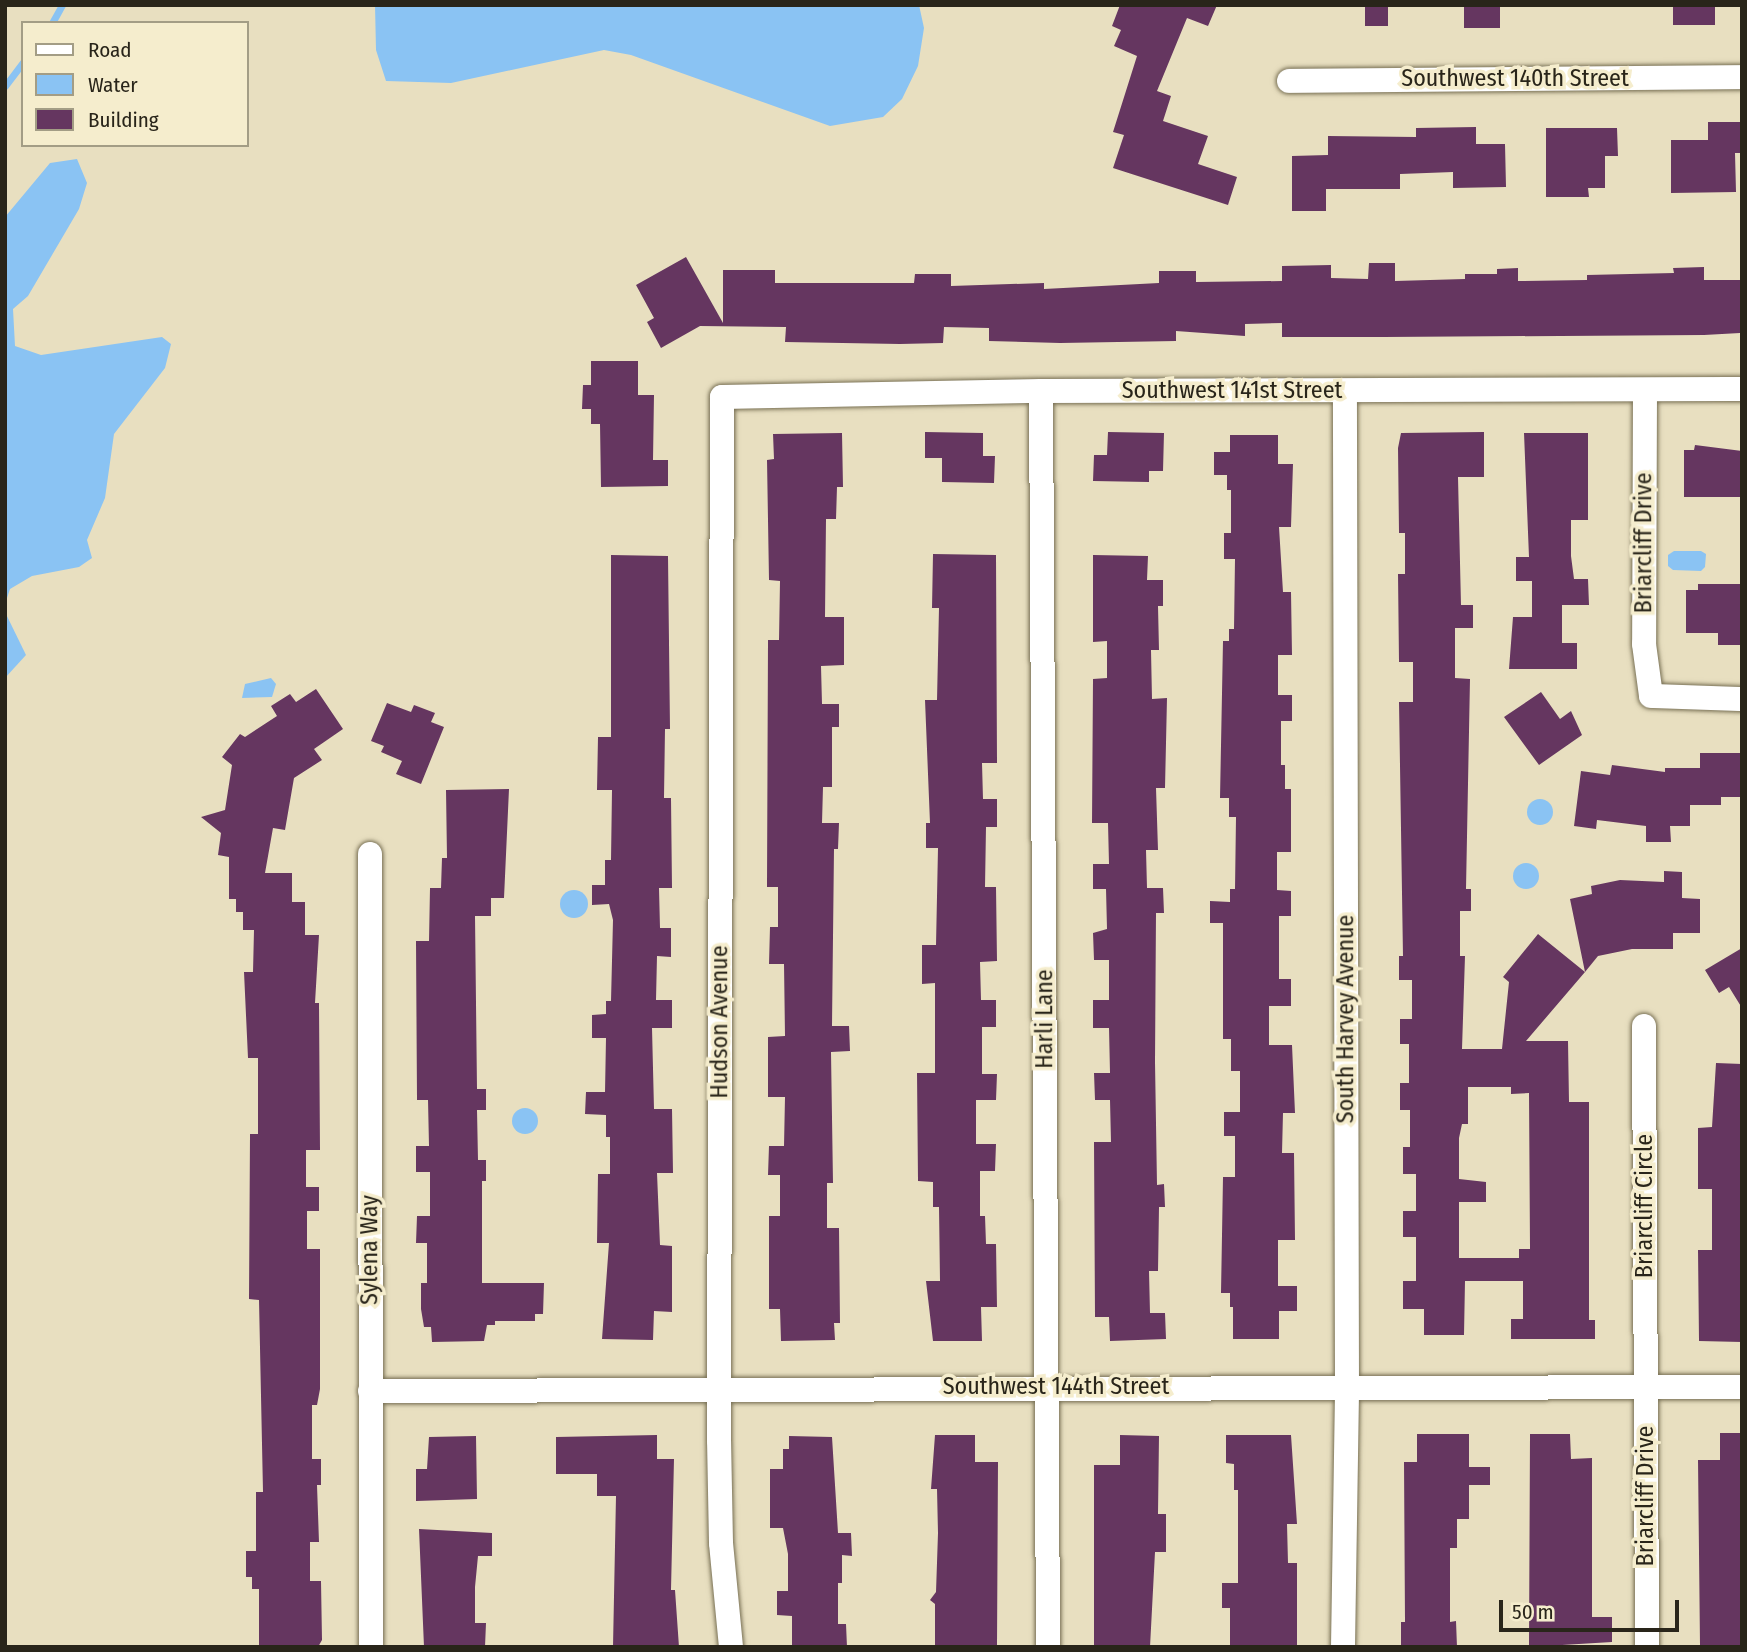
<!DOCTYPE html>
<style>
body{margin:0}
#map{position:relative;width:1747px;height:1652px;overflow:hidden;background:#e8dfc0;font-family:"Fira Sans Condensed",sans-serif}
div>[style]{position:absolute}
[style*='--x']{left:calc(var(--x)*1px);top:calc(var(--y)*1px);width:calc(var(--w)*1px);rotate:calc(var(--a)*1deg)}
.water>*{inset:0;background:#8ac3f3}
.round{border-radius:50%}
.stream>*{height:7px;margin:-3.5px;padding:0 3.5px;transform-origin:3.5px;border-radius:3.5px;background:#8ac3f3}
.building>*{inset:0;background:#653660;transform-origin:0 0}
.roads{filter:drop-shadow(0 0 2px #787054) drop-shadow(0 0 2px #787054)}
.minor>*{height:24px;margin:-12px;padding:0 12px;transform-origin:12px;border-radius:12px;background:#fff}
span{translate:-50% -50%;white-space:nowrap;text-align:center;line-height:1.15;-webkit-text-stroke:7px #f5edcd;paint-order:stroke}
.street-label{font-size:24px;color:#29251a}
.frame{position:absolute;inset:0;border:7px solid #29251a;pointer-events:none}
.legend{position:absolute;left:21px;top:21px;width:228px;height:126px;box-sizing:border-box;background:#f5edcd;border:2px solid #a39d85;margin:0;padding:9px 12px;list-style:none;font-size:21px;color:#29251a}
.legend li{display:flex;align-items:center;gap:14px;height:35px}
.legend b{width:35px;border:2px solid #a39d85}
.scale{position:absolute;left:1499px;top:1600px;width:180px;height:32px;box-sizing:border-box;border:4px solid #29251a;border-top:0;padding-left:9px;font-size:21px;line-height:24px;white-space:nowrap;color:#29251a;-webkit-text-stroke:5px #f5edcd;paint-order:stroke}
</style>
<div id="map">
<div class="water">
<div style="clip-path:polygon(375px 5px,919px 5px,924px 28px,918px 66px,902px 99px,883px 117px,830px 126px,631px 55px,604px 50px,451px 83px,386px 81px,376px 50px)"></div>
<div style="clip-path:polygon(77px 159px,87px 183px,79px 209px,28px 296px,13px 309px,15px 346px,41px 355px,162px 337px,171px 344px,165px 368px,114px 434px,105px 498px,87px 540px,92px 558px,79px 567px,32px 576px,10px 589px,5px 604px,5px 217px,50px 163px)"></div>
<div style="clip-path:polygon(1674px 551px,1701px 551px,1706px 554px,1705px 567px,1701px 571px,1673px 570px,1668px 566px,1668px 555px)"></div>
<div style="clip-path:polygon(5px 612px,26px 655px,5px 678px)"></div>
<div style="clip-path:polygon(271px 678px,276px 684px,272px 697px,242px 698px,245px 684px)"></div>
<div class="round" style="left:1527px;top:799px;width:26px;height:26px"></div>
<div class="round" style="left:1513px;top:863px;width:26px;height:26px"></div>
<div class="round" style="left:560px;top:890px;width:28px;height:28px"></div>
<div class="round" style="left:512px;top:1108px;width:26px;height:26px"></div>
</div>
<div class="stream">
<div style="--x:52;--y:23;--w:21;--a:-61"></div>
<div style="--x:5;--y:86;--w:30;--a:-53"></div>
</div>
<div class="building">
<div style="clip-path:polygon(1120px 5px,1217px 5px,1208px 26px,1187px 18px,1157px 91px,1171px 96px,1163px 121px,1208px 136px,1198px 164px,1237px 177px,1228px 205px,1113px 168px,1124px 135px,1113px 132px,1137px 56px,1114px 46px,1121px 30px,1112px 26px)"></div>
<div style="left:1365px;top:5px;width:23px;height:21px"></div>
<div style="left:1464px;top:5px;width:36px;height:23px"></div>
<div style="left:1673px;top:5px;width:42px;height:20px"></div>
<div style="clip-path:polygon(1708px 122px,1742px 122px,1742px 153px,1735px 153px,1736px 192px,1671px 193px,1671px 140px,1708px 140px)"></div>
<div style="clip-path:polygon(1476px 127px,1476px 144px,1505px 144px,1506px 187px,1453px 188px,1453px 172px,1400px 174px,1400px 189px,1326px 189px,1326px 211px,1292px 211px,1292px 156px,1328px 155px,1328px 136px,1416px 137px,1416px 128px)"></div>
<div style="clip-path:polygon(1546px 128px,1617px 128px,1618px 156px,1605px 156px,1605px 188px,1588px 188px,1589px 197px,1546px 197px)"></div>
<div style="clip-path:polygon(686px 257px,723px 323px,723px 270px,775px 270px,775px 283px,914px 283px,915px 274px,951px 274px,951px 286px,1044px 283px,1044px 289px,1159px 283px,1159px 271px,1196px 271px,1196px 282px,1282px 281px,1282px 266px,1331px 265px,1331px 278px,1368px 279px,1369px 263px,1395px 263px,1395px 281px,1465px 279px,1465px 274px,1497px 274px,1497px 269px,1518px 268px,1518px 281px,1587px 280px,1587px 275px,1674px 273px,1673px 268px,1704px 267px,1704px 280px,1742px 280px,1742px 322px,1740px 333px,1704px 335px,1384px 337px,1282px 337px,1282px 323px,1245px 324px,1245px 336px,1176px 331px,1176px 341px,1060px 343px,989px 341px,989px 328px,944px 327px,943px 343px,900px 344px,785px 342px,786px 327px,700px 326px,661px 348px,647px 322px,654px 318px,636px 285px)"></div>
<div style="clip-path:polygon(591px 361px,638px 361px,638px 395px,654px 395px,653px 460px,668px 460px,668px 486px,601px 487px,600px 424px,591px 424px,591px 409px,582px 409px,583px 385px,591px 385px)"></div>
<div style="clip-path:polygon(925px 432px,983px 433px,983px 456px,995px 456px,994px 483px,942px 482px,942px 458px,925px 458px)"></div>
<div style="clip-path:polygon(1108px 432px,1164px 433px,1163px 471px,1149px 471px,1149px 482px,1093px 481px,1094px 455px,1107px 455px)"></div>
<div style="clip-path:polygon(evenodd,1484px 432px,1484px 477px,1458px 477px,1461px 605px,1473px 605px,1473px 628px,1455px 628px,1455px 678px,1470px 679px,1466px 889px,1471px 889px,1471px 911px,1460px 911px,1460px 956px,1465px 956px,1462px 1049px,1502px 1049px,1509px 982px,1503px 977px,1538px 934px,1585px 972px,1526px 1041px,1568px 1041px,1569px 1102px,1589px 1102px,1589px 1320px,1595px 1320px,1595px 1339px,1511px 1339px,1511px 1319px,1523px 1319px,1523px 1281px,1465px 1281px,1464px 1335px,1424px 1335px,1424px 1309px,1403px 1309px,1403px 1281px,1416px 1281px,1416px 1237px,1403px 1237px,1403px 1211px,1416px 1211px,1416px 1174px,1403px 1174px,1403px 1147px,1410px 1147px,1410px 1110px,1400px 1110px,1400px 1083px,1409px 1083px,1409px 1044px,1400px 1044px,1400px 1019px,1412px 1019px,1412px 980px,1399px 980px,1399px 956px,1403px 956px,1399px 702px,1413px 702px,1413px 662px,1399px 662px,1398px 574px,1405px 574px,1405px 533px,1399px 533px,1398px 448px,1401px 433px,1484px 432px,1468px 1087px,1511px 1087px,1511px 1094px,1529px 1093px,1530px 1249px,1519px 1249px,1519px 1258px,1459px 1258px,1459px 1202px,1486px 1202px,1486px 1182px,1459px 1179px,1459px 1138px,1462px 1124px,1468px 1124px,1468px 1087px)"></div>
<div style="clip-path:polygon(842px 433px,843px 487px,837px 487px,836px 519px,826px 519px,825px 617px,844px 617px,844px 665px,821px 666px,822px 704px,839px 704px,839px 727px,832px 727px,832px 787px,823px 787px,822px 823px,839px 823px,838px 849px,834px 849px,832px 1026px,849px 1026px,850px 1051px,831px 1052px,833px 1183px,827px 1183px,827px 1228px,839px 1228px,840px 1323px,834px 1323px,835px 1340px,781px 1341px,780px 1309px,769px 1309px,769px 1216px,780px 1216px,780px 1175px,768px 1175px,769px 1146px,784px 1146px,785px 1097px,768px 1097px,768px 1037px,785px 1036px,784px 964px,769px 964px,770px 927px,778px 927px,778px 887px,767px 887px,768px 640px,779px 640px,780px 581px,769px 580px,767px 460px,774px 459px,773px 434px)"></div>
<div style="clip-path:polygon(1524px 433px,1588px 433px,1588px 520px,1571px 520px,1571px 556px,1574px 579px,1588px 579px,1589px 605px,1562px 605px,1562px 643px,1577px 643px,1577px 669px,1509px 669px,1513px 617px,1532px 617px,1532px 581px,1516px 581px,1516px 557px,1529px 557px)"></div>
<div style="clip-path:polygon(1230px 435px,1278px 435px,1278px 464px,1293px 464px,1291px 527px,1279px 527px,1283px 592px,1291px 592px,1292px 655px,1278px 655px,1278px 695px,1292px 695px,1292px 721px,1281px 721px,1281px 765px,1285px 765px,1285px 789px,1291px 789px,1291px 852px,1277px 852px,1277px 890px,1291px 891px,1291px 916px,1279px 916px,1279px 979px,1291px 979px,1291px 1006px,1269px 1006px,1269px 1045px,1292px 1045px,1295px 1113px,1283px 1113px,1282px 1153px,1294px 1153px,1295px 1240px,1278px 1240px,1278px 1286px,1297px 1286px,1297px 1311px,1279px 1311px,1279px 1339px,1233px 1339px,1233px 1307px,1230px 1307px,1230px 1293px,1221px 1293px,1223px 1177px,1235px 1177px,1235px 1136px,1224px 1136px,1224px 1112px,1240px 1112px,1240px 1071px,1231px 1071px,1231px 1039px,1223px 1039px,1223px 923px,1210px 923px,1210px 901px,1230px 902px,1230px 889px,1235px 889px,1236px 817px,1229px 817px,1229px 798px,1220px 798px,1223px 641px,1229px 641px,1229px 629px,1234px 629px,1235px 559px,1224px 559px,1224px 533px,1231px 533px,1231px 490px,1227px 490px,1227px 475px,1214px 475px,1214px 452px,1230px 452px)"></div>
<div style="clip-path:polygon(1695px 445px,1742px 451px,1742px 497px,1684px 497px,1684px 450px,1694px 450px)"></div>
<div style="clip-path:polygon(933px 554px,996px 555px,997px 763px,982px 763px,983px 799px,997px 799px,997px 827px,986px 827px,985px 887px,996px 887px,997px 961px,980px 962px,981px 1000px,996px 1000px,996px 1027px,982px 1027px,982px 1074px,997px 1074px,996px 1100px,976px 1100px,976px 1144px,996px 1144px,995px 1171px,980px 1171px,980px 1216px,985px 1216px,986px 1244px,996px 1244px,997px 1307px,981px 1307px,982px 1341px,933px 1341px,926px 1281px,940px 1281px,939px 1207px,933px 1207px,933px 1182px,918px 1181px,917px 1073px,935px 1073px,935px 983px,922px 984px,922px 945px,936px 945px,938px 848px,926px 848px,926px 823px,930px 823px,925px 700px,937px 700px,939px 608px,932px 608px)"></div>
<div style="clip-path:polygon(611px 555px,668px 556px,670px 729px,665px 729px,664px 798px,671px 798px,672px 888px,659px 888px,660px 928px,671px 928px,671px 957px,657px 956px,656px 1000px,672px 1000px,672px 1028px,652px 1028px,654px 1109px,672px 1109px,673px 1173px,657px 1173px,660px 1245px,672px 1246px,672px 1312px,654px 1311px,653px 1340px,602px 1339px,609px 1243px,597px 1243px,598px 1174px,610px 1174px,610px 1137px,606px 1137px,606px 1115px,585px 1114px,586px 1092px,605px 1092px,606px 1038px,592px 1038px,592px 1015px,606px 1014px,606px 1001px,611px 1001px,613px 920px,609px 904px,592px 905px,592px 885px,605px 885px,605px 860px,611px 860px,612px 790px,597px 790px,598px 737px,611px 737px)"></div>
<div style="clip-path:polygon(1093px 555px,1148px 556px,1147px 580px,1163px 580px,1163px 606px,1158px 606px,1159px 650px,1151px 650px,1152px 699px,1167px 698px,1165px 788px,1156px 788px,1158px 850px,1146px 850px,1147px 888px,1163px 888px,1164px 913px,1156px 913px,1155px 1062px,1157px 1185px,1164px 1184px,1165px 1207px,1159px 1207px,1158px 1271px,1149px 1271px,1150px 1313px,1165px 1313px,1166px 1339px,1110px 1341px,1109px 1317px,1095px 1317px,1094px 1142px,1111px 1142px,1110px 1100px,1095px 1100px,1094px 1073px,1110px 1073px,1109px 1028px,1093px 1028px,1093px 1000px,1109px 1000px,1109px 960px,1094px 960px,1093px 933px,1107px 929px,1106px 889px,1093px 889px,1093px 864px,1109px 864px,1108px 823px,1092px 823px,1093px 679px,1107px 678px,1107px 641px,1093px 642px)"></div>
<div style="clip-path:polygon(1698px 584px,1742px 584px,1742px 645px,1718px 645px,1718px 633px,1686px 633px,1686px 590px,1698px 590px)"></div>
<div style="clip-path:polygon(316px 689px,343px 729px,314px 749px,322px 760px,294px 778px,285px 830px,273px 828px,265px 873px,292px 873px,292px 902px,305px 902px,305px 935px,319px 935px,315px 1003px,319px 1003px,320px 1150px,306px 1150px,306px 1187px,319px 1187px,319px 1211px,307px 1211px,307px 1249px,320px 1249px,320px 1389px,317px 1405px,312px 1405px,312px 1459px,321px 1459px,321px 1485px,317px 1485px,319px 1542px,310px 1542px,310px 1581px,321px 1581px,322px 1640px,318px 1647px,259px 1647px,259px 1589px,252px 1589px,252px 1577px,246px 1577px,246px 1551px,256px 1551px,256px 1492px,263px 1492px,259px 1300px,249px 1299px,250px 1134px,258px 1134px,258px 1058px,248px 1058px,244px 972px,253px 972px,254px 930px,243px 930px,243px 912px,236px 912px,236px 899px,229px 899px,229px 857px,218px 855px,221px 833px,201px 817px,225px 810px,232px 765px,222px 757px,240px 734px,245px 737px,277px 716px,271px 706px,290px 694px,296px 702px)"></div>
<div style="clip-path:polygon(1541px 692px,1560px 719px,1571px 711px,1582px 735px,1539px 765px,1504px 717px)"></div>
<div style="clip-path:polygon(387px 703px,411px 712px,414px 705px,435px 713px,431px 722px,444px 727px,421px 784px,396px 774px,402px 761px,381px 752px,384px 746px,371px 741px)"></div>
<div style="clip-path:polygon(1700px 753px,1742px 753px,1742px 797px,1721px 797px,1721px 805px,1690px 805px,1690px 826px,1670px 826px,1671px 842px,1646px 842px,1646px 826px,1597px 820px,1596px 829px,1574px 826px,1581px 771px,1610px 775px,1612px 765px,1665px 772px,1665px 768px,1700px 768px)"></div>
<div style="clip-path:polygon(509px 789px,504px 898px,491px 898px,491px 916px,475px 916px,477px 1089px,486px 1089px,486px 1110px,477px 1110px,478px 1160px,486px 1160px,486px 1181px,482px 1181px,482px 1283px,544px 1283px,543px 1314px,535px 1314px,535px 1321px,495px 1321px,495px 1325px,487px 1325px,484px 1341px,432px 1342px,431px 1327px,424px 1327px,421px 1309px,421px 1283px,427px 1283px,427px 1243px,416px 1243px,417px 1216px,430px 1216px,430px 1172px,416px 1172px,416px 1146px,429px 1146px,428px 1100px,417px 1100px,416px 941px,429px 941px,430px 888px,441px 888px,442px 858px,447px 858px,446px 790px)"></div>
<div style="clip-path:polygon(1664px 871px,1682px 872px,1682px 898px,1700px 899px,1700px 933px,1673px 933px,1673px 949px,1632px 949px,1598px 956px,1585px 972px,1570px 899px,1592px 894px,1591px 886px,1620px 880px,1664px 882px)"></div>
<div style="clip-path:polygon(1742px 948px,1742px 1008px,1729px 987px,1719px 993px,1705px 970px)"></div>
<div style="clip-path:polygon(1716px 1063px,1742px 1064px,1742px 1342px,1699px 1341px,1698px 1250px,1712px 1250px,1712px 1189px,1698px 1189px,1698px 1128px,1712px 1127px)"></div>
<div style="clip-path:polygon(1720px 1433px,1742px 1433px,1742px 1647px,1700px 1645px,1698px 1460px,1720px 1460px)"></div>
<div style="clip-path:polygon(1417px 1434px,1469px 1434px,1469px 1467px,1490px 1467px,1490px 1485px,1469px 1485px,1469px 1519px,1457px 1519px,1457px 1548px,1450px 1548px,1450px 1622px,1456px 1621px,1457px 1647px,1401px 1647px,1401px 1622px,1405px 1622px,1404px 1462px,1417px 1462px)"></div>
<div style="clip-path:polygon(1530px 1434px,1570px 1434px,1571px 1459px,1592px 1458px,1592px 1617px,1612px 1617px,1612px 1642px,1529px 1647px)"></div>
<div style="clip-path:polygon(657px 1435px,657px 1459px,674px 1459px,671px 1590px,675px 1590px,679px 1647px,613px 1647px,616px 1496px,597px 1496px,597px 1474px,556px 1474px,556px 1437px)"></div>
<div style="clip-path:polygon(935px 1435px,975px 1435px,975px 1462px,998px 1462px,997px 1647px,935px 1647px,935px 1604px,930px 1600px,936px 1592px,938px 1533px,937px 1489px,931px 1489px)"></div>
<div style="clip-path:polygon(1120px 1435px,1159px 1436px,1158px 1514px,1166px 1514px,1166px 1552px,1155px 1552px,1150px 1647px,1094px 1647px,1094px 1465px,1120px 1465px)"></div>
<div style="clip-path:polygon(1226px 1435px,1291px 1435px,1297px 1524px,1287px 1524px,1288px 1563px,1297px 1563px,1297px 1647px,1230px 1647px,1230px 1608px,1222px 1608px,1222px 1583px,1238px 1583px,1238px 1490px,1234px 1490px,1234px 1464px,1226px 1463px)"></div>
<div style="clip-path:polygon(476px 1436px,477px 1499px,416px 1501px,416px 1469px,427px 1469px,429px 1437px)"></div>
<div style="clip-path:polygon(789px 1436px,832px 1437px,838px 1533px,851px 1533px,852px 1556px,842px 1555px,842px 1583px,838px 1583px,838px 1624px,846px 1624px,847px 1647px,792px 1647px,792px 1616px,777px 1615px,777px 1591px,788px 1591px,788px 1554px,783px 1528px,770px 1528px,770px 1469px,783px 1469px,783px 1449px,789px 1449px)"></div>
<div style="clip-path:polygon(419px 1529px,492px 1533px,492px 1556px,478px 1556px,475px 1587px,475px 1623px,486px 1623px,485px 1647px,424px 1647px)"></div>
</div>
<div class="roads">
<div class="minor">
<div style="--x:1289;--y:81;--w:453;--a:-0.5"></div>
<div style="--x:1645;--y:390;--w:254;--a:90.2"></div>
<div style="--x:1644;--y:644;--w:52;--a:82.3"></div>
<div style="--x:1651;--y:696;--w:91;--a:1.9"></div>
<div style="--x:1041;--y:391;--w:1256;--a:89.68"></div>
<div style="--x:370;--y:854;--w:793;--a:89.93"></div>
<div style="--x:1644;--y:1026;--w:621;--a:89.72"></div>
<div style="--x:370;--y:1391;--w:1372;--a:-0.17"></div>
<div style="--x:731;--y:1647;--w:104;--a:-95.5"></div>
<div style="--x:721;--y:1543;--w:102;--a:-91.1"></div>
<div style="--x:719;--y:1441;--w:1044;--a:-89.84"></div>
<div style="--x:722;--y:397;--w:319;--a:-1.1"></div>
<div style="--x:1041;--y:391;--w:701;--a:-0.16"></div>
<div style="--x:1343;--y:1647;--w:260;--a:-89.1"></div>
<div style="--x:1347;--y:1387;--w:996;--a:-90.12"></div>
</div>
</div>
<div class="street-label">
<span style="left:1515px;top:79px">Southwest 140th Street</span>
<span style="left:1232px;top:391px">Southwest 141st Street</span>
<span style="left:1644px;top:543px;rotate:-90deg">Briarcliff Drive</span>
<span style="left:1045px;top:1019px;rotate:-90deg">Harli Lane</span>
<span style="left:1346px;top:1019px;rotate:-90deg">South Harvey Avenue</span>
<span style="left:720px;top:1022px;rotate:-90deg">Hudson Avenue</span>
<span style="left:1645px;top:1206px;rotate:-90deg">Briarcliff Circle</span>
<span style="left:370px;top:1250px;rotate:-90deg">Sylena Way</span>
<span style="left:1056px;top:1387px">Southwest 144th Street</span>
<span style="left:1646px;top:1496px;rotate:-90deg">Briarcliff Drive</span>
</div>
<div class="frame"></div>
<ul class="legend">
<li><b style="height:9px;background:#fff"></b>Road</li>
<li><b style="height:19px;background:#8ac3f3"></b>Water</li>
<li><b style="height:19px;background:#653660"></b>Building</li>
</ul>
<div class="scale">50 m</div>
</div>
